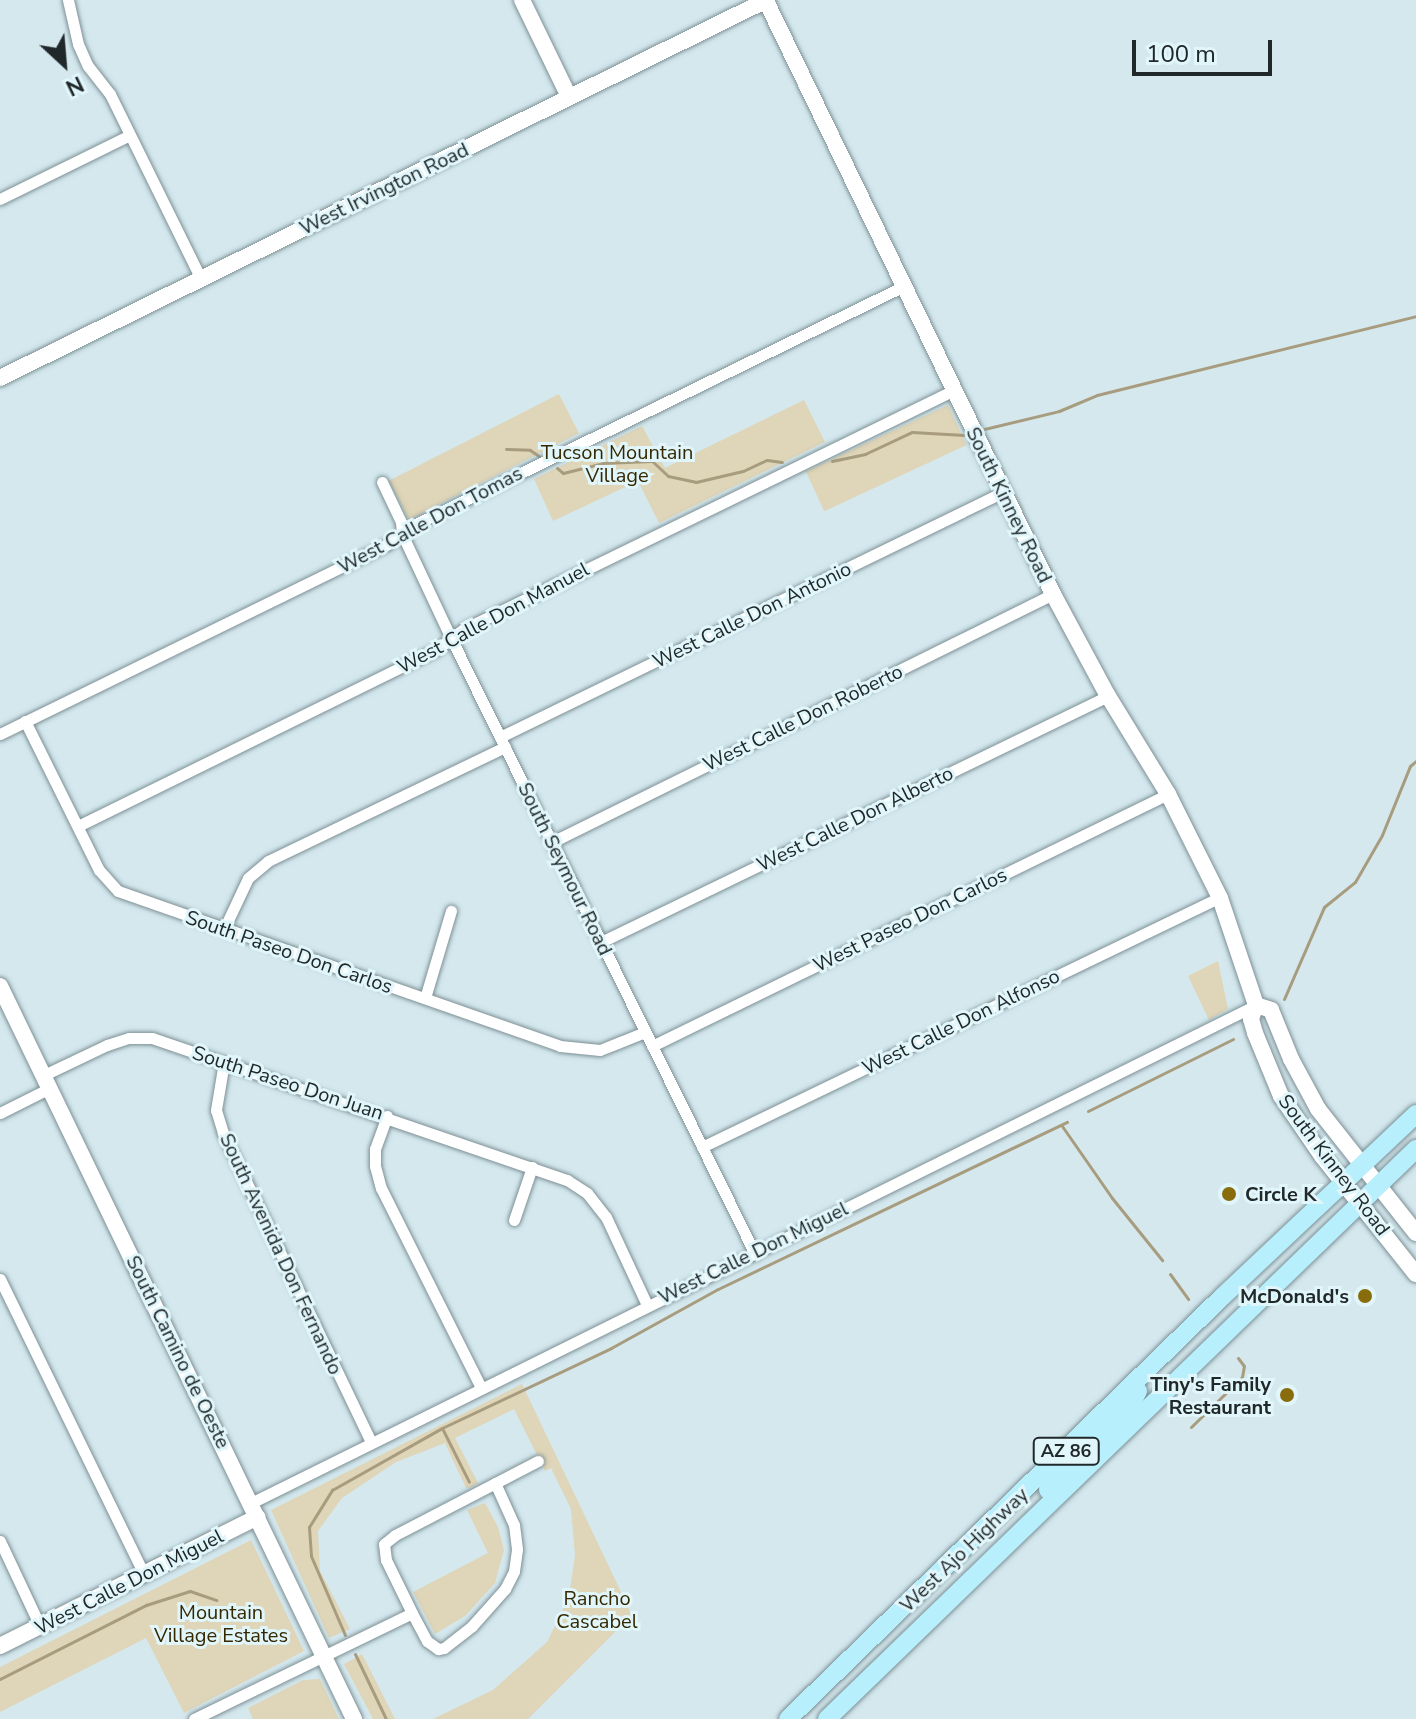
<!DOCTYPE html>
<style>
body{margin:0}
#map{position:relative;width:1416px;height:1719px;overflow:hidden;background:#d4e8ee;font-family:"Nunito Sans",sans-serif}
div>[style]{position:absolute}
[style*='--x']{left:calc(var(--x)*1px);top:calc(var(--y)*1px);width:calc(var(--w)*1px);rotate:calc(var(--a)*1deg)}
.green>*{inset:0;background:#dfd5b8;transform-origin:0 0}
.stream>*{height:3px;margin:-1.5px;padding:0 1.5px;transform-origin:1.5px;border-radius:1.5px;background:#a89c7e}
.roads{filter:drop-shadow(0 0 2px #7d9095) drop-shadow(0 0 2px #7d9095)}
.street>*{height:11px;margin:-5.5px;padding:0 5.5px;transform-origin:5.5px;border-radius:5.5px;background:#fff}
.secondary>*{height:16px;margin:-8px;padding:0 8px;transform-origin:8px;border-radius:8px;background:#fff}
.primary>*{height:18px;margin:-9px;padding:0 9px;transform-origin:9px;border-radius:9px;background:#b8effd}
.dots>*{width:22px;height:22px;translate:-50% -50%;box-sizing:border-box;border:4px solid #e1f6fb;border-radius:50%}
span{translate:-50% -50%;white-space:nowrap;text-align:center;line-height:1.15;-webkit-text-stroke:6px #e1f6fb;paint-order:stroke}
.shield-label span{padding:2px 6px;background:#e1f6fb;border:2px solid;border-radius:6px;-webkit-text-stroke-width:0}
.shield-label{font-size:18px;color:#20282a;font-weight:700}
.street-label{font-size:20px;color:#20282a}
.park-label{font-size:20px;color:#352800}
.poi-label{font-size:20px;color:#20282a;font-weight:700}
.left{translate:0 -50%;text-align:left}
.right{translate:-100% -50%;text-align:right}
.north{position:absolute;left:24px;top:24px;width:80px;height:80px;-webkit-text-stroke:6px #e1f6fb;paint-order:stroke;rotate:154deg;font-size:22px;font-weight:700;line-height:32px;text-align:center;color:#20282a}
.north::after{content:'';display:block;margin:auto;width:28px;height:36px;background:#20282a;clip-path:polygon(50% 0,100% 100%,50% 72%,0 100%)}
.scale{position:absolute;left:1132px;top:40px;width:140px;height:36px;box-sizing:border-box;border:4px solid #20282a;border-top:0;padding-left:10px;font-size:24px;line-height:28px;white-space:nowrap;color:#20282a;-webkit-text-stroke:6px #e1f6fb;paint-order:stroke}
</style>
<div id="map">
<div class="green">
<div style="left:559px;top:394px;width:44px;height:191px;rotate:63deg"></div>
<div style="clip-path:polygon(804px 400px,825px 442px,659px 523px,638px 481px,553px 521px,534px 479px,642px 426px,665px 468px)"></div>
<div style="left:948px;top:405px;width:44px;height:157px;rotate:65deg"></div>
<div style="clip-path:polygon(1218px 961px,1228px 1009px,1209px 1020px,1188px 976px)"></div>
<div style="clip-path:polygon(522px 1384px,632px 1615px,528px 1719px,433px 1719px,493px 1690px,547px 1642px,569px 1597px,575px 1555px,571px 1509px,551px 1468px,545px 1471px,514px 1409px,455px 1438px,478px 1483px,472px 1487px,466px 1488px,445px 1443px,396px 1462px,342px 1498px,318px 1531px,320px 1571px,350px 1629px,329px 1638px,271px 1510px)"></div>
<div style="clip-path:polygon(485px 1503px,498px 1527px,504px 1550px,495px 1583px,465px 1616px,435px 1634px,413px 1592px,488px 1553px,467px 1510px)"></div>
<div style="clip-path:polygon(251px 1540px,304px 1651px,184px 1713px,146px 1638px,0 1712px,0 1667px)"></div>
<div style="clip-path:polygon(362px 1654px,395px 1719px,373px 1719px,344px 1664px)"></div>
<div style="clip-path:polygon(320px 1679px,339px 1719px,253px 1719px,248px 1708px,303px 1680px)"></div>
</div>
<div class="stream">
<div style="--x:980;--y:430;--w:81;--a:-13.5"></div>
<div style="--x:1059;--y:411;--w:41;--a:-22.8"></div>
<div style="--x:1097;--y:395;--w:329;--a:-13.9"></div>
<div style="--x:506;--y:449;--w:24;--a:2"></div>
<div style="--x:530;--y:450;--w:11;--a:34"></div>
<div style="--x:832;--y:461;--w:34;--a:-12"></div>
<div style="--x:865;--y:454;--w:52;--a:-25.1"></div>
<div style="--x:912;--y:432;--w:52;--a:3.3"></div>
<div style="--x:557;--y:468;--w:8;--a:40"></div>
<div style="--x:563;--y:473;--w:41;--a:-14"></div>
<div style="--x:603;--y:463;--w:49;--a:-2.3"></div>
<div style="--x:652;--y:461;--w:22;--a:43"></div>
<div style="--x:668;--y:476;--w:29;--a:12"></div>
<div style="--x:696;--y:482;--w:48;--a:-13.2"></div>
<div style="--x:743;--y:471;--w:26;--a:-25"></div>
<div style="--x:767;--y:460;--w:15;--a:8"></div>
<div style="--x:1284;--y:999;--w:100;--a:-66.5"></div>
<div style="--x:1324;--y:907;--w:40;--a:-39"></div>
<div style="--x:1355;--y:882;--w:54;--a:-60.1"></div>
<div style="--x:1382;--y:835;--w:74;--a:-67.9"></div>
<div style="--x:1410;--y:766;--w:8;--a:-40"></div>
<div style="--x:1088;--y:1111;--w:162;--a:-26.4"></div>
<div style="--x:1062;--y:1126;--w:88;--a:55.2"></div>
<div style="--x:1112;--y:1198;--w:80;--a:51.1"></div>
<div style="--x:1170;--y:1274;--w:31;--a:54"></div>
<div style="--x:1191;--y:1427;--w:71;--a:-44.4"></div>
<div style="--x:1242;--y:1377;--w:11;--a:-80"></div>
<div style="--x:1244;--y:1366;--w:10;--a:-127"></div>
<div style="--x:442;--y:1428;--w:60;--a:63.4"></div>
<div style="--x:345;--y:1635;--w:86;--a:-113.3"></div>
<div style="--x:311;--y:1556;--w:29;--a:-94"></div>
<div style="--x:309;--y:1527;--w:44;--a:-58.1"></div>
<div style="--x:332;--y:1490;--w:126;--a:-29.4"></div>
<div style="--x:442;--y:1428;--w:187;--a:-25.3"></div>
<div style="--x:611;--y:1348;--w:122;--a:-28.9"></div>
<div style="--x:718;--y:1289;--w:387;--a:-25.6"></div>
<div style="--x:355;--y:1654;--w:72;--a:64.5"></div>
<div style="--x:0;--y:1679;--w:164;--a:-26.9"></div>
<div style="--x:146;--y:1605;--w:46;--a:-17.7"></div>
<div style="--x:190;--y:1591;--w:28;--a:19"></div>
</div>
<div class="roads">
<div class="street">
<div style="--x:68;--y:0;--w:45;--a:77.2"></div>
<div style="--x:78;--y:44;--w:24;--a:66"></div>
<div style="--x:88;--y:66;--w:36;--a:52"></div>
<div style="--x:110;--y:94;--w:206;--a:63.8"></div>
<div style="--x:0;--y:199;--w:143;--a:-26.2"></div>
<div style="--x:382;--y:482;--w:44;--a:64.6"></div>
<div style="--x:401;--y:522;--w:12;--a:85"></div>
<div style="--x:402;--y:534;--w:115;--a:64.8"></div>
<div style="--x:451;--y:638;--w:687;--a:63.73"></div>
<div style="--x:25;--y:721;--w:166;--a:63.6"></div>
<div style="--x:99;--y:870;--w:28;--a:48"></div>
<div style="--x:118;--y:891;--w:468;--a:19.3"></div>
<div style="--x:560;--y:1046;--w:40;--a:5.7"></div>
<div style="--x:600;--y:1050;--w:48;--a:-21.8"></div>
<div style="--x:0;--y:734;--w:432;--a:-26.1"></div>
<div style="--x:388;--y:544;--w:32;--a:-36"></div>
<div style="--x:414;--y:525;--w:545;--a:-26"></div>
<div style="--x:500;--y:737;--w:559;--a:-25.97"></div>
<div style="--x:78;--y:826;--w:400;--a:-26.2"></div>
<div style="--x:437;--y:649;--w:34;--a:-37"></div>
<div style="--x:464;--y:629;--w:543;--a:-26"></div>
<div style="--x:552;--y:842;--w:559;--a:-26.34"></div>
<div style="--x:224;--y:929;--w:56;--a:-64.8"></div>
<div style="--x:248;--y:878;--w:26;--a:-40"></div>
<div style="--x:268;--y:861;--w:263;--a:-25.7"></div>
<div style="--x:601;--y:942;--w:564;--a:-25.88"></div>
<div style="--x:425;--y:998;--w:91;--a:-73.4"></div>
<div style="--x:652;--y:1046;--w:574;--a:-26.03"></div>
<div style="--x:224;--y:1062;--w:49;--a:99.5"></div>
<div style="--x:216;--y:1110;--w:24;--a:73"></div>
<div style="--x:223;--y:1133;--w:343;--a:64.4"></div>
<div style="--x:44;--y:1075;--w:70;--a:-25.5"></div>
<div style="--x:107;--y:1045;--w:23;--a:-18"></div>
<div style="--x:129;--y:1038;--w:23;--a:0"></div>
<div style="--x:152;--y:1038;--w:439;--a:18.9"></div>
<div style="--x:567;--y:1180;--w:24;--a:33"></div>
<div style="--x:587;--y:1193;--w:31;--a:52"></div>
<div style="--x:606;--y:1217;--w:97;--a:65"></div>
<div style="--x:0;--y:1113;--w:56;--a:-26.6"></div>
<div style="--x:387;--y:1116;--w:35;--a:110"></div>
<div style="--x:375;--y:1149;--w:17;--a:90"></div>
<div style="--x:375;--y:1166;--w:23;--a:75"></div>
<div style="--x:381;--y:1188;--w:224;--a:63.4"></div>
<div style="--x:702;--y:1147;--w:575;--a:-25.76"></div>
<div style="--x:514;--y:1220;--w:56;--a:-71.2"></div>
<div style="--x:0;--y:1279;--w:328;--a:64"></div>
<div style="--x:251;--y:1503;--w:1122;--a:-26.36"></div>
<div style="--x:0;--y:1541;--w:94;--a:64.8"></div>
<div style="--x:412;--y:1613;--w:32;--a:62"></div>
<div style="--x:427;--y:1641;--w:14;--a:36"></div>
<div style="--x:438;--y:1649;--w:6;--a:-9"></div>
<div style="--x:444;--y:1648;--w:36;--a:-38"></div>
<div style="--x:472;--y:1626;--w:50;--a:-48.3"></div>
<div style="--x:505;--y:1589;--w:20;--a:-63"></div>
<div style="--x:514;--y:1571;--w:22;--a:-82"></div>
<div style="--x:517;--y:1549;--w:24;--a:-97"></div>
<div style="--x:514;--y:1525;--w:46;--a:-114.3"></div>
<div style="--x:194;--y:1719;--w:242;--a:-25.9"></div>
<div style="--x:412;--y:1613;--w:59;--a:-116.1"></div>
<div style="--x:386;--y:1560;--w:16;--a:-97"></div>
<div style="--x:384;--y:1544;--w:14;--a:-39"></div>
<div style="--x:395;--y:1535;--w:161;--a:-27.4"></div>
</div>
<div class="secondary">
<div style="--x:522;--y:0;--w:108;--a:64.1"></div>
<div style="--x:766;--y:1;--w:659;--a:64.17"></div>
<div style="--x:1053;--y:594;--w:116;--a:61.7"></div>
<div style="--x:1108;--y:696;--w:115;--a:58.5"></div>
<div style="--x:1168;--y:794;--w:116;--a:63.4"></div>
<div style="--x:1220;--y:898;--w:113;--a:71.4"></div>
<div style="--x:1256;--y:1005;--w:15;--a:110"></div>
<div style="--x:1251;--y:1019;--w:15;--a:74"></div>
<div style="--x:1255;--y:1033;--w:68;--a:67.6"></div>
<div style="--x:1281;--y:1096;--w:73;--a:55.7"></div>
<div style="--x:1322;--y:1156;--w:151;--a:51.5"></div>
<div style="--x:0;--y:378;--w:855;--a:-26.24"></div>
<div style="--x:0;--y:986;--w:814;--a:64.22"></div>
<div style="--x:1256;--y:1005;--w:16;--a:18"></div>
<div style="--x:1271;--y:1010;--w:53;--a:67.8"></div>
<div style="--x:1291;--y:1059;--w:57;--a:61.6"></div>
<div style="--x:1318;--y:1109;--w:158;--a:51.7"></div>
<div style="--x:0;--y:1646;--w:288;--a:-26.6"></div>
</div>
<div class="primary">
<div style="--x:1048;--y:1490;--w:117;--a:-45.7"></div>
<div style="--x:1130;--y:1406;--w:17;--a:-62"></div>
<div style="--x:788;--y:1719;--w:605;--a:-44.2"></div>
<div style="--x:1222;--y:1297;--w:267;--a:-43.3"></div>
<div style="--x:827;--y:1719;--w:820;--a:-44.06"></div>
</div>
</div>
<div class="dots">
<div style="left:1229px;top:1194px;background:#896c0c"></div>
<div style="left:1365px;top:1296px;background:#896c0c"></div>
<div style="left:1287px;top:1395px;background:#896c0c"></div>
</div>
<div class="shield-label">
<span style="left:1066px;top:1451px">AZ 86</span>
</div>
<div class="street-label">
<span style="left:384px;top:189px;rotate:-26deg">West Irvington Road</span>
<span style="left:1009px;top:505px;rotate:64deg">South Kinney Road</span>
<span style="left:430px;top:520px;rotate:-28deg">West Calle Don Tomas</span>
<span style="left:752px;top:615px;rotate:-26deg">West Calle Don Antonio</span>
<span style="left:493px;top:618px;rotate:-28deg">West Calle Don Manuel</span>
<span style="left:803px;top:718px;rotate:-26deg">West Calle Don Roberto</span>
<span style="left:855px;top:819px;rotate:-26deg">West Calle Don Alberto</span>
<span style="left:565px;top:869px;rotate:64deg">South Seymour Road</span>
<span style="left:910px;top:920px;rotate:-26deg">West Paseo Don Carlos</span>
<span style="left:289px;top:952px;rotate:19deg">South Paseo Don Carlos</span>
<span style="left:961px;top:1022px;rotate:-26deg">West Calle Don Alfonso</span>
<span style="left:288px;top:1083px;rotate:18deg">South Paseo Don Juan</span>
<span style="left:1334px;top:1165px;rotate:53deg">South Kinney Road</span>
<span style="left:753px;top:1253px;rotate:-26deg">West Calle Don Miguel</span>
<span style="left:281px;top:1254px;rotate:65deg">South Avenida Don Fernando</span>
<span style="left:178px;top:1352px;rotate:64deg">South Camino de Oeste</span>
<span style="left:964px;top:1550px;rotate:-44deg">West Ajo Highway</span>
<span style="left:129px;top:1582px;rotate:-27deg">West Calle Don Miguel</span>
</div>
<div class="park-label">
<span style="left:617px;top:464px">Tucson Mountain<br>Village</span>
<span style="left:597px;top:1610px">Rancho<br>Cascabel</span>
<span style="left:221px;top:1624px">Mountain<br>Village Estates</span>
</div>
<div class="poi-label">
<span class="left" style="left:1245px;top:1194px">Circle K</span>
<span class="right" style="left:1349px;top:1296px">McDonald's</span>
<span class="right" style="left:1271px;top:1396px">Tiny's Family<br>Restaurant</span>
</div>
<div class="north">N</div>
<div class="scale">100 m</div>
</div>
